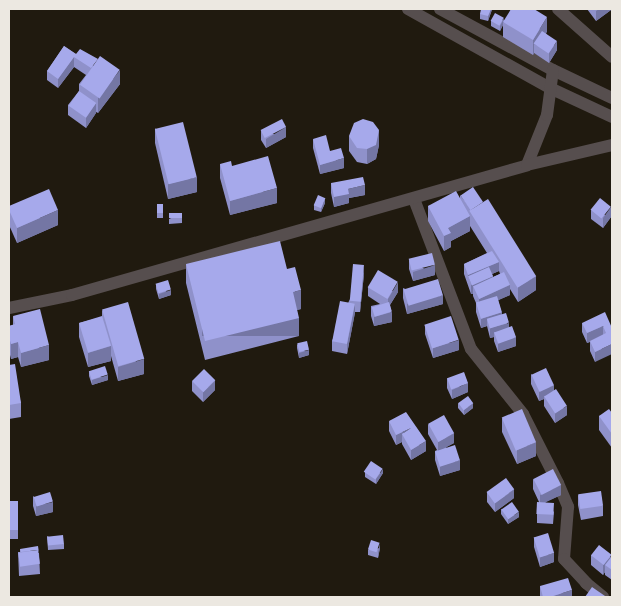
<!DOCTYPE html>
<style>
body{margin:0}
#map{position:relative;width:621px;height:606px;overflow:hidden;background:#201a0f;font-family:"Source Serif 4",serif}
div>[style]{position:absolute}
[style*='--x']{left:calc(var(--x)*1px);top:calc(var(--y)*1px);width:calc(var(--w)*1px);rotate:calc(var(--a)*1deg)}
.minor>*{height:12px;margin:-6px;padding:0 6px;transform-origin:6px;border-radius:6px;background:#564e4e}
.wall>*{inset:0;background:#8f91ca;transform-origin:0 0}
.shaded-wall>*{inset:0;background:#7476a4;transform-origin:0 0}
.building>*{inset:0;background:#a6a9eb;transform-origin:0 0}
span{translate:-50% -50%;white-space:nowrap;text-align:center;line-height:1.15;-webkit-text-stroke:5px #201a0f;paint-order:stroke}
.frame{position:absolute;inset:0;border:10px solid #ece8e1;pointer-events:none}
</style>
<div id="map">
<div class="minor">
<div style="--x:408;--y:9;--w:165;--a:29.1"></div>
<div style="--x:552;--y:89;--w:66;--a:25"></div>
<div style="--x:440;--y:9;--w:128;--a:28.4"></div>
<div style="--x:553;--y:70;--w:65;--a:25.4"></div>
<div style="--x:558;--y:9;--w:72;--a:41.6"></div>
<div style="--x:527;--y:165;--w:54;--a:-68.2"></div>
<div style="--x:547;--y:115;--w:45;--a:-82.4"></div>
<div style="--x:414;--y:199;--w:160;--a:69.2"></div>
<div style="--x:471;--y:349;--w:83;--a:51.3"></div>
<div style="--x:523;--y:414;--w:77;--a:63.1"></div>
<div style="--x:558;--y:483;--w:26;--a:67"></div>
<div style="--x:568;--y:507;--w:52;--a:94.4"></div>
<div style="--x:564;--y:559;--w:33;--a:47"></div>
<div style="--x:586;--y:583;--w:22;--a:39"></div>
<div style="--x:9;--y:308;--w:64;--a:-11.7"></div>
<div style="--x:72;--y:295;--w:473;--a:-15.9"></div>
<div style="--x:527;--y:165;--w:87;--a:-13.2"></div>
</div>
<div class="wall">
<div style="clip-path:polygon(492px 9px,488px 21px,480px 19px,480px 14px)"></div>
<div style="clip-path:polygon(587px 9px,611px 9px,611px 10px,596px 21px)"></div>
<div style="clip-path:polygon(504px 20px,547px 31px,546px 34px,557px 50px,549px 63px,534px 53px,533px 55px,503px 37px,503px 25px,500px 31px,491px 26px,491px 21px)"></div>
<div style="clip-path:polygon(64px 46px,120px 84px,98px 113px,96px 112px,96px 113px,86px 128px,68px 115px,68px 105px,79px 91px,79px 84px,86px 75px,74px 67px,58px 88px,47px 80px,47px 71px)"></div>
<div style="clip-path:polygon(155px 128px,197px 192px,168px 199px,155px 143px)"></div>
<div style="clip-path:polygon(261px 131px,286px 137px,266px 148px,261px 140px)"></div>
<div style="clip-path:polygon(349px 136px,379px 145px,376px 159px,367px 164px,357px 162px,349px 151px)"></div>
<div style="clip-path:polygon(313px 139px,344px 168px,320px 174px,313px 148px)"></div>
<div style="clip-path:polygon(220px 164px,232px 166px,277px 203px,230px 215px,220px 178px)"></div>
<div style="clip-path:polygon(331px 183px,365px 195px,349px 198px,349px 203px,334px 207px,331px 193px)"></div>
<div style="clip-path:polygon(evenodd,460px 195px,536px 290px,518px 302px,510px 289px,510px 295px,498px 300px,502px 315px,509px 327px,516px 346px,498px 352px,494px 341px,494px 337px,490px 338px,487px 326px,481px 328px,476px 312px,476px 303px,473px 296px,473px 294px,471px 294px,464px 274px,464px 264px,487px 253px,470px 226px,470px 231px,451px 241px,451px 247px,444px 251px,428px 221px,428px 206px,460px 198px,460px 195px,499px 271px,500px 274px,493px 277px,492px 274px,499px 271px)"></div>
<div style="clip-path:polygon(325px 203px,321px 212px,314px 210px,314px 205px)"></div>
<div style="left:157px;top:204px;width:6px;height:14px"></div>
<div style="clip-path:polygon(9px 206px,58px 225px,17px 243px,9px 225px)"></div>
<div style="clip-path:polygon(591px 210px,611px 217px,603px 228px,591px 219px)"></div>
<div style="clip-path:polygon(182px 213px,182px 223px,169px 224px,169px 219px)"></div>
<div style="clip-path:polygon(409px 260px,435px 275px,413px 281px,409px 269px)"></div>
<div style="clip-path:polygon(186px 264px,287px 269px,301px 309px,297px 310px,299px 336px,205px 360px,186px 283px)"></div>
<div style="clip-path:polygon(364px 274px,360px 312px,355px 312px,347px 354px,332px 351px,332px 341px,349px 301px)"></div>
<div style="clip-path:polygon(156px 284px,171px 295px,159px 299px,156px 289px)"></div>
<div style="clip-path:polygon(368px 287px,398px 292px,390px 305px,392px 322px,374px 326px,371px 316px,371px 306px,380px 304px,368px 296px)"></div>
<div style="clip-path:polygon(403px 288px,443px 304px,407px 314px,403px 298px)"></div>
<div style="clip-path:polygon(102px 310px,144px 374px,118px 381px,111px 356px,111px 361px,88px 367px,79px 337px,79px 323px,102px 317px)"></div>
<div style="clip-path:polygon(13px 316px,49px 360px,21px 367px,18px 357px,11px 359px,9px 351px,9px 326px,13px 325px)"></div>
<div style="clip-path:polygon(582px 323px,612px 328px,595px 362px,590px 351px,590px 342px,587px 343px,582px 332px)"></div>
<div style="clip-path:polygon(425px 325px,459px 350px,433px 358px,425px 334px)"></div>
<div style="clip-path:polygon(297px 344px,309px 355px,299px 358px,297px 348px)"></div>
<div style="clip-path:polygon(9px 365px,21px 403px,21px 417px,9px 419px)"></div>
<div style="clip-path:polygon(89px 372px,108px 380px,92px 385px,89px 376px)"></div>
<div style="clip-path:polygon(531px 374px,554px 390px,567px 415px,555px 423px,544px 406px,544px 399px,539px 401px,531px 384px)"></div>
<div style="clip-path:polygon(447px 378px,468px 392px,452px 399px,447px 388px)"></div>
<div style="clip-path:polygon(192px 381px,215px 390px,203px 402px,192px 391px)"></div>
<div style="clip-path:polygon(458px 403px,473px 408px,464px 415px,458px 408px)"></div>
<div style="clip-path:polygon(612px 413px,612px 448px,599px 430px,599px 416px)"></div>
<div style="clip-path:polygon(502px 418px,536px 456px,517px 464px,502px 432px)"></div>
<div style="clip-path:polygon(389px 421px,426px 451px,411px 460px,402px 444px,402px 442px,396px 445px,389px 431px)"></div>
<div style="clip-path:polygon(428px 424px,454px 443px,446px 447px,460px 470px,440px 476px,435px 460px,435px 451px,437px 450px,428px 434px)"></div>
<div style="clip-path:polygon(365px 472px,383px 473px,376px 484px,365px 477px)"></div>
<div style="clip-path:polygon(533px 479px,561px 495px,545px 502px,554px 512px,553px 524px,537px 523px,537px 514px,539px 502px,533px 489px)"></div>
<div style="clip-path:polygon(487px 492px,514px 498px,495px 512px,487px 502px)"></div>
<div style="clip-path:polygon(578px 495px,603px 506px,603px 516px,581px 520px,578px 505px)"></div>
<div style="clip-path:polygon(33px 496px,53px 512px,36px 516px,33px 506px)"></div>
<div style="left:9px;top:501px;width:9px;height:38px"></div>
<div style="clip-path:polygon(501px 509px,519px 517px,508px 524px,501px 514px)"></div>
<div style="clip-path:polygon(47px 536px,64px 544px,64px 549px,48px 550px)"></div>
<div style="clip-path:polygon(534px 537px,554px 562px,540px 567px,534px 547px)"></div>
<div style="clip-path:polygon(380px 548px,378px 558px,368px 555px,368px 550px)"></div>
<div style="clip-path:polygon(20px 549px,39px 553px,40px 574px,19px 576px,18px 552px,20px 552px)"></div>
<div style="clip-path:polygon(591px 555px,612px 557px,612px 556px,612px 580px,605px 575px,605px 572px,603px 575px,591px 565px)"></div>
<div style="clip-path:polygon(540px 586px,572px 597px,540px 597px)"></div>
</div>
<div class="shaded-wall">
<div style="clip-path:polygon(491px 9px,492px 9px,492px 10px,488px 21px,488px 16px)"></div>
<div style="clip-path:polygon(599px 9px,611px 9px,611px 10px,596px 21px,596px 11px)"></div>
<div style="clip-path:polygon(547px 17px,547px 31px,538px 46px,534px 44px,534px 53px,533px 55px,533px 40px)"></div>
<div style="clip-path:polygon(504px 18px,504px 23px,503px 22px,503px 25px,500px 31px,500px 26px)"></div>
<div style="clip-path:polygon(557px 41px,557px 50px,549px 63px,549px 53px)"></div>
<div style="clip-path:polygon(74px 57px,74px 67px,58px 88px,58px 79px)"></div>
<div style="clip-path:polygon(120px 70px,120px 84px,98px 113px,98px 98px)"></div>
<div style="clip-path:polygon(96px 103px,96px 113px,86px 128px,86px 118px)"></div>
<div style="clip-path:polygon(286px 127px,286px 137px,266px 148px,266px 139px)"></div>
<div style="clip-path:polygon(379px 130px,379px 145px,376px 159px,367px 164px,367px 149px)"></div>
<div style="clip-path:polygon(344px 158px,344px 168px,320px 174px,320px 165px)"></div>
<div style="clip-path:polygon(197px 177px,197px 192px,168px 199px,168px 184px)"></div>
<div style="clip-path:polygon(365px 185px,365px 195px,349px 198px,349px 203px,334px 207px,334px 197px,348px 189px)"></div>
<div style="clip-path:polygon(277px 188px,277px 203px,230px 215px,230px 201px)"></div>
<div style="clip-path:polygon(325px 198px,325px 203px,321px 212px,321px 208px)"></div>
<div style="clip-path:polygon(611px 207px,611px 217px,603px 228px,603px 218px)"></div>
<div style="clip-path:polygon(58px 210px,58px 225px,17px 243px,17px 228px)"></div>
<div style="clip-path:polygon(470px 216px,470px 231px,451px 241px,451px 247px,444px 251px,444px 236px,448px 228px)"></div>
<div style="clip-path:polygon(499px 262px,499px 271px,471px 283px,468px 276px,468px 284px,468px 275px)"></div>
<div style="clip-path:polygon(364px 265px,364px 274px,360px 312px,360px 302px)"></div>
<div style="clip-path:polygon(435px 265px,435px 275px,413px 281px,413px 272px)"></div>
<div style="clip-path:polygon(493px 276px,493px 286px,473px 286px,473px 294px,471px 294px,471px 285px)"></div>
<div style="clip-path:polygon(536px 276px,536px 290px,518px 302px,518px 287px)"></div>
<div style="clip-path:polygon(398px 282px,398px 292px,388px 308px,388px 299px)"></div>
<div style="clip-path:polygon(510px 285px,510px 295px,479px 309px,479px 299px)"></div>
<div style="clip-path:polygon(171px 290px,171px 295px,159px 299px,159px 294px)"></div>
<div style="clip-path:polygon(301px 290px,301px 309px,293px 311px,293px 292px)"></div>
<div style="clip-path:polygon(443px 295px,443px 304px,407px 314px,407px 304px)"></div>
<div style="clip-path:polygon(355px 304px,355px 313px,347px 354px,347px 344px)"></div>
<div style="clip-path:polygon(392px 312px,392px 322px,374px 326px,374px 317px)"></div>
<div style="clip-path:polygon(502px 312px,502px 321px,487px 319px,487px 326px,481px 328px,481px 319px)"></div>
<div style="left:299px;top:318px;width:18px;height:97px;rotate:90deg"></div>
<div style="clip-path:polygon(509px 323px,509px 332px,494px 332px,494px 337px,490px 338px,490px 328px)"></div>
<div style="clip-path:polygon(603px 326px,603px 336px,587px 343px,587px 333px)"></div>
<div style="clip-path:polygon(516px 337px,516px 346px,498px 352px,498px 343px)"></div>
<div style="clip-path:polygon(459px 340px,459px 350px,433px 358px,433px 348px)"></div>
<div style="clip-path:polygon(18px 342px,18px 357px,11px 359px,11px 344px)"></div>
<div style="clip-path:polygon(612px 344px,612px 354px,595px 362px,595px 352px)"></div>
<div style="clip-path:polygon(49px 345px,49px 360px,21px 367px,21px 353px)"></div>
<div style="clip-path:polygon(111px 346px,111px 361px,88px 367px,88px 353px)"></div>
<div style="clip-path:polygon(309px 350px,309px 355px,299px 358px,299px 353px)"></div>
<div style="clip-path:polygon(144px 359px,144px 374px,118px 381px,118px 367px)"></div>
<div style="clip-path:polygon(108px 375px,108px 380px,92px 385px,92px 380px)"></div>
<div style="clip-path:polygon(215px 380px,215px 390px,203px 402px,203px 392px)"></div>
<div style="clip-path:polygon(468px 383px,468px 392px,452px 399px,452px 390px)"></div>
<div style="clip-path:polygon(554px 385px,554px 395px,544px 396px,544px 399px,539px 401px,539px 391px)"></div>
<div style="clip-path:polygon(473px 403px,473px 408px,464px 415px,464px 410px)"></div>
<div style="clip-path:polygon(567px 406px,567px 415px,555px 423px,555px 413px)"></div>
<div style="clip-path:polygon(411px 428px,402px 434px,402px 442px,396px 445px,396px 435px)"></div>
<div style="clip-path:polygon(454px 433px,454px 443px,438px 452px,438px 442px)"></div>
<div style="clip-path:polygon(426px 441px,426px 451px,411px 460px,411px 450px)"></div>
<div style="clip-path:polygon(536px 442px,536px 456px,517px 464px,517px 450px)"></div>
<div style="clip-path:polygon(460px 460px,460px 470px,440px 476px,440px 466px)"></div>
<div style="clip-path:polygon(383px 469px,383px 473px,376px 484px,376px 479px)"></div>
<div style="clip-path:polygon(561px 485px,561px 495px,540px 505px,540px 495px)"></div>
<div style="clip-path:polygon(514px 489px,514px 498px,495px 512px,495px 503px)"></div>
<div style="clip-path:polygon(53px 502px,53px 512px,36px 516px,36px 506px)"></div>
<div style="clip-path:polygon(519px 512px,519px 517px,508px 524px,508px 519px)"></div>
<div style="clip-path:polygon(380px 543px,380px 548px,378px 558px,378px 553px)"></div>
<div style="clip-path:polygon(554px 553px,554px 562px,540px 567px,540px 557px)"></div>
<div style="clip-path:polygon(612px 555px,612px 565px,605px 565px,605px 572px,603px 575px,603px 565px)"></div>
<div style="clip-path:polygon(572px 590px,572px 597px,550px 597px)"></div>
</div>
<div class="building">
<div style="clip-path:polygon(481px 9px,491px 9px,488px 16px,480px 14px)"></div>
<div style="clip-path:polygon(511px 9px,534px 9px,547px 17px,533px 40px,503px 22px)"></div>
<div style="left:495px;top:13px;width:10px;height:9px;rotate:29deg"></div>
<div style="left:542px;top:31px;width:18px;height:15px;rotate:34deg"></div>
<div style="clip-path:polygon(64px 46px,76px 54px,80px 49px,98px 59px,91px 68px,74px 57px,58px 79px,47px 71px)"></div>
<div style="left:100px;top:56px;width:24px;height:35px;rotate:35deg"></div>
<div style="left:79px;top:91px;width:21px;height:18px;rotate:35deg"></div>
<div style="left:282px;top:119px;width:9px;height:24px;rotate:63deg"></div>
<div style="clip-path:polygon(363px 119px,373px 122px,379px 130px,376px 145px,367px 149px,357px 148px,349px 136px,354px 123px)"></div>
<div style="left:183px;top:122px;width:57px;height:29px;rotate:76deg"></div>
<div style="clip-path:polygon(326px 135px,330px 151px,341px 148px,344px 158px,320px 165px,313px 139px)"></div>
<div style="clip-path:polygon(268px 156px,277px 188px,230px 201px,220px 164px,231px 161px,232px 166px)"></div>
<div style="clip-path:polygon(363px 177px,365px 185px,348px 189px,349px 194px,334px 197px,331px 183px)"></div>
<div style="left:473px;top:187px;width:18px;height:15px;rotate:56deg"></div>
<div style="clip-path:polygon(49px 189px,58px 210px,17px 228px,9px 210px,9px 206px)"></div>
<div style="clip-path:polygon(456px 191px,470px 216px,448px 228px,451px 233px,444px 236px,428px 206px)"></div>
<div style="left:318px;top:195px;width:8px;height:11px;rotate:23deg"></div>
<div style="left:600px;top:198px;width:14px;height:15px;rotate:39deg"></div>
<div style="left:488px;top:199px;width:91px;height:22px;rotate:58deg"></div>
<div style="left:157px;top:204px;width:6px;height:9px"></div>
<div style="left:182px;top:213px;width:5px;height:13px;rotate:90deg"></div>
<div style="clip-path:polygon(280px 241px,287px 269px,295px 267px,301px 290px,293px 292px,299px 318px,205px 341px,186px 264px)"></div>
<div style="clip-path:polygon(492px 251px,499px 262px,468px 275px,464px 264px)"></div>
<div style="left:432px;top:253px;width:12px;height:24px;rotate:76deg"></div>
<div style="left:353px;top:264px;width:11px;height:37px;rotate:5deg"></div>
<div style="left:489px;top:267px;width:10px;height:23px;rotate:66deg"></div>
<div style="left:378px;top:270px;width:23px;height:20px;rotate:31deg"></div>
<div style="left:504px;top:272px;width:14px;height:34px;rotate:65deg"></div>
<div style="left:438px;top:279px;width:17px;height:36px;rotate:73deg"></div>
<div style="left:168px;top:280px;width:10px;height:13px;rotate:73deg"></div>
<div style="left:497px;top:296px;width:17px;height:22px;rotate:73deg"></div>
<div style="left:340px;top:301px;width:15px;height:41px;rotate:11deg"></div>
<div style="left:128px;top:302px;width:59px;height:27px;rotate:74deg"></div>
<div style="left:389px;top:302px;width:10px;height:18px;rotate:73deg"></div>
<div style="clip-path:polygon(40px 309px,49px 345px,21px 353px,18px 342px,11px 344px,9px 337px,9px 326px,15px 324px,13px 316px)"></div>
<div style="clip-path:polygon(605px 312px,612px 328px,612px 344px,595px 352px,590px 341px,606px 333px,603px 326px,587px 333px,582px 323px)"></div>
<div style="left:506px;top:313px;width:10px;height:20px;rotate:73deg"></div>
<div style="left:102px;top:316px;width:31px;height:24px;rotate:73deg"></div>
<div style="left:451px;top:316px;width:25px;height:28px;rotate:72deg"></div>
<div style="left:512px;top:326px;width:12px;height:19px;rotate:70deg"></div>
<div style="left:307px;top:341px;width:9px;height:10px;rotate:77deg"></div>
<div style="clip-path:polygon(15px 364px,21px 403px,9px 405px,9px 365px)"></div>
<div style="left:105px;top:366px;width:9px;height:17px;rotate:72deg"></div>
<div style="left:546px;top:368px;width:19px;height:16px;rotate:65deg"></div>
<div style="left:204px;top:369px;width:16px;height:17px;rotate:45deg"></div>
<div style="left:464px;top:372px;width:12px;height:18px;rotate:70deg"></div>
<div style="left:556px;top:389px;width:20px;height:14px;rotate:57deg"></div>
<div style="left:468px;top:396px;width:9px;height:12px;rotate:54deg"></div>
<div style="left:522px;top:409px;width:36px;height:22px;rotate:67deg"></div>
<div style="clip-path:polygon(609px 409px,612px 413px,612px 434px,599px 416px)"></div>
<div style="clip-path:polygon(406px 412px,426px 441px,411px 450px,402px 434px,411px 428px,396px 435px,389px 421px)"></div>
<div style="left:444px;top:415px;width:21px;height:18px;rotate:61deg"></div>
<div style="left:455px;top:445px;width:16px;height:21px;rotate:72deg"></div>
<div style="left:371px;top:461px;width:14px;height:13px;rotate:34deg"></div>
<div style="left:553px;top:469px;width:18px;height:22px;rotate:63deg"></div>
<div style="left:506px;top:478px;width:14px;height:24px;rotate:54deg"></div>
<div style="left:601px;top:491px;width:15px;height:23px;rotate:82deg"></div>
<div style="left:50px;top:492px;width:10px;height:17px;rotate:73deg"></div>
<div style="left:9px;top:501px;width:9px;height:29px"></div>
<div style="left:512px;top:502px;width:12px;height:13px;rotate:55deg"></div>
<div style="left:537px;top:502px;width:17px;height:12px;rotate:3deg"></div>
<div style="left:548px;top:533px;width:21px;height:15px;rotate:73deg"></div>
<div style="left:63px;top:535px;width:9px;height:16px;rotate:84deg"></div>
<div style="left:371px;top:540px;width:9px;height:10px;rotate:18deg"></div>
<div style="left:599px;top:545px;width:16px;height:13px;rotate:38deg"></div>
<div style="clip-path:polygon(38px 546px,39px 553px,38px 550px,21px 552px,20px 549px)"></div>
<div style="left:38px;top:550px;width:14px;height:20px;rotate:82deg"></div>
<div style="clip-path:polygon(612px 556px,612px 570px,605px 565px)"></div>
<div style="clip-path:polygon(568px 578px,572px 590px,550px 597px,543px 597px,540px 586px)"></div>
<div style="clip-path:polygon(592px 587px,605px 596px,604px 597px,585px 597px)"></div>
</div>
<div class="frame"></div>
</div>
